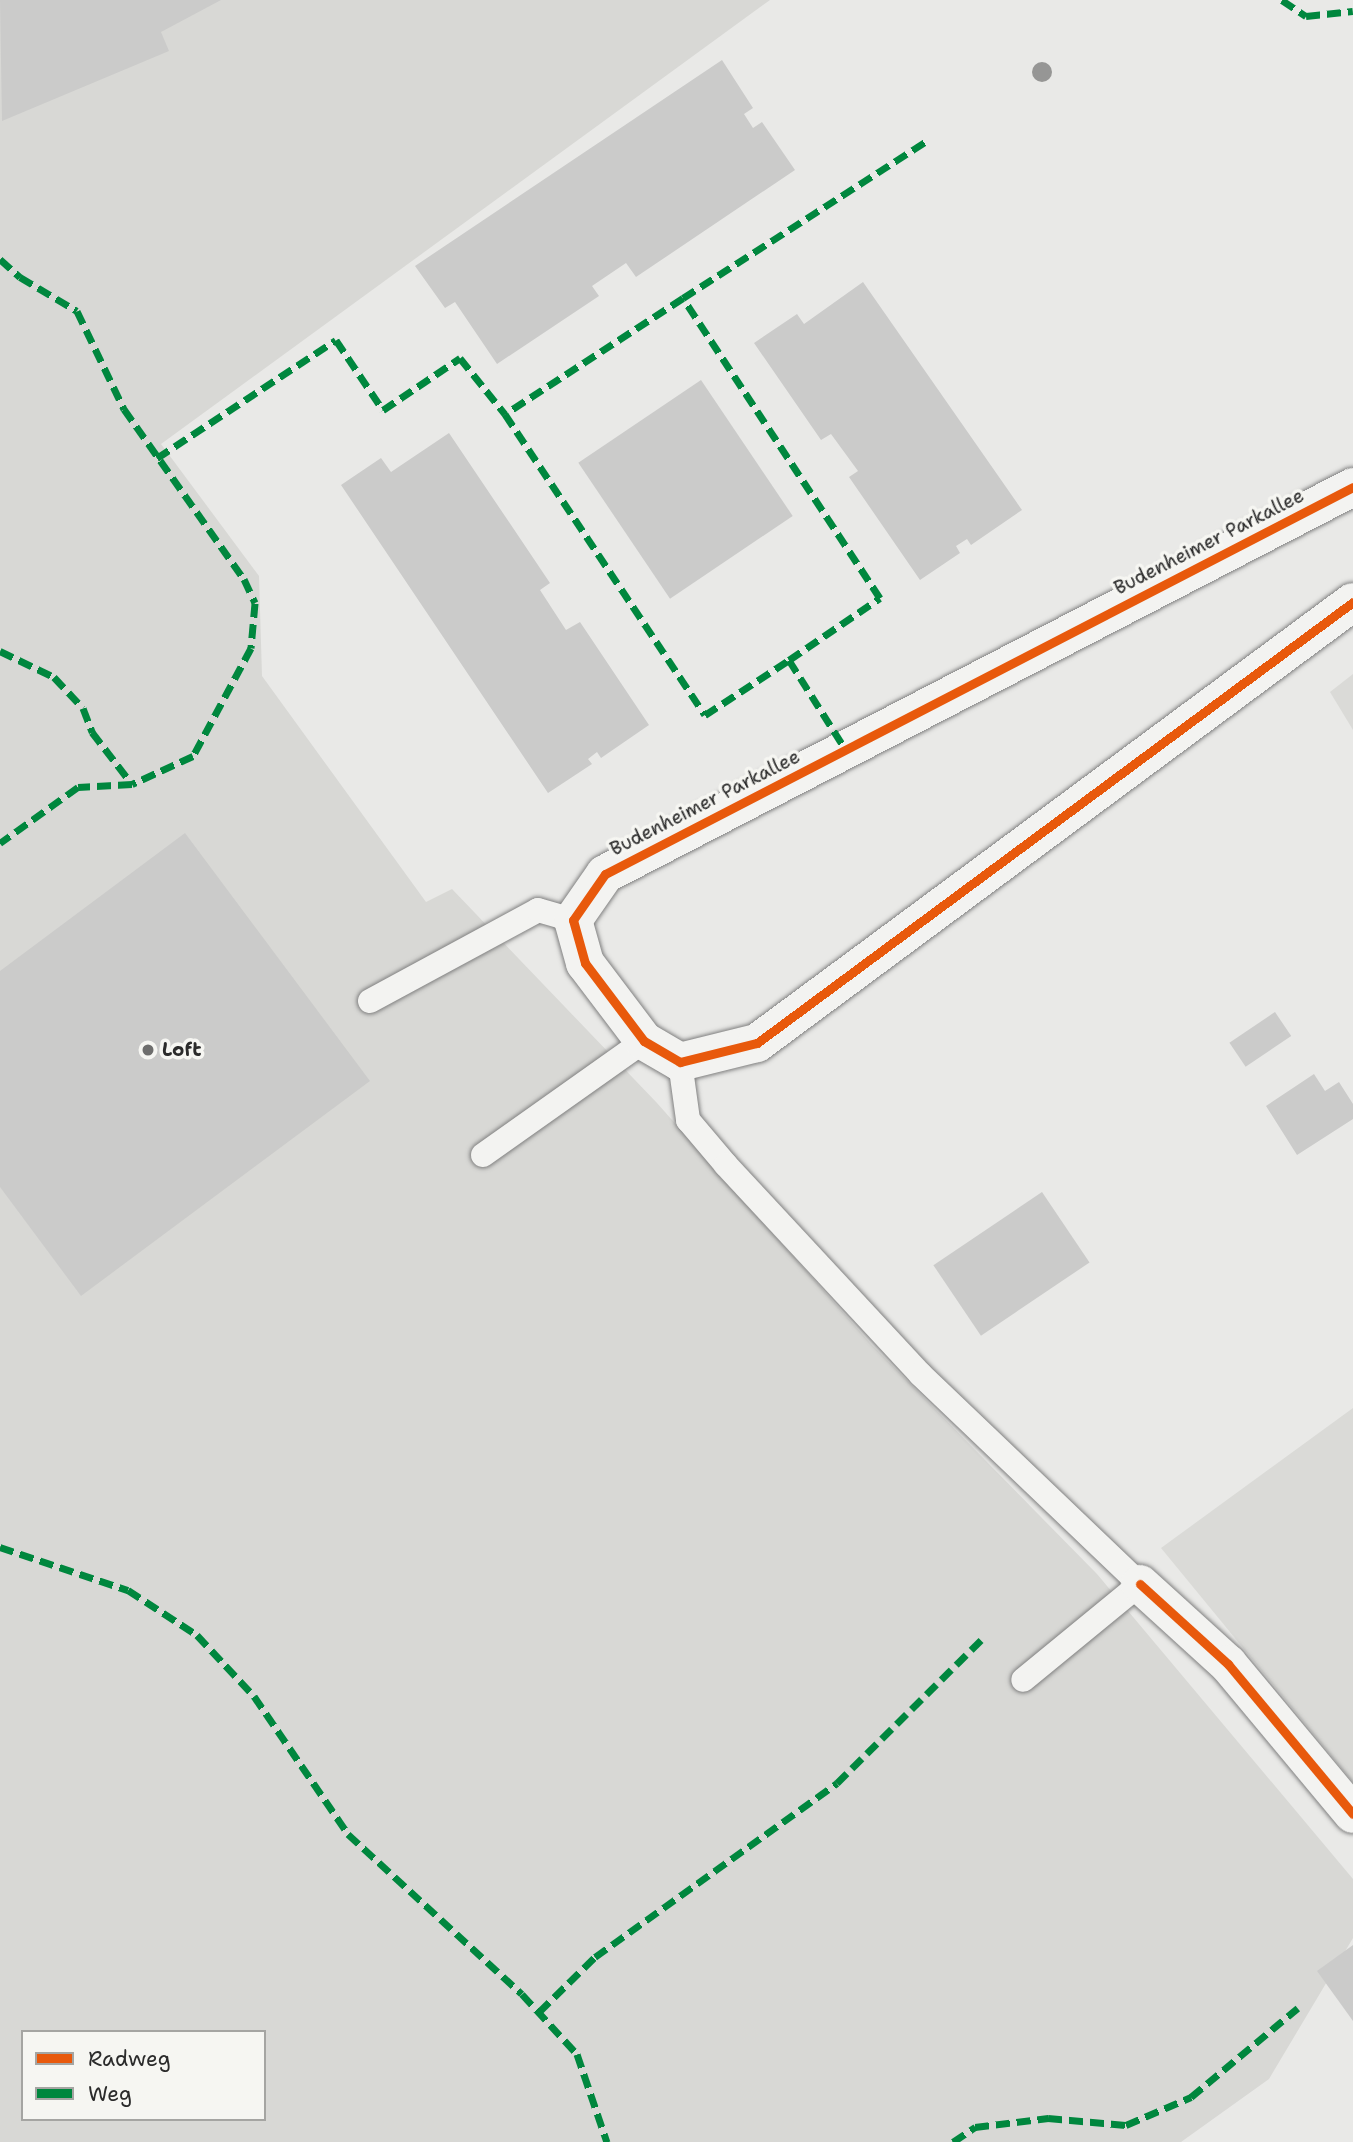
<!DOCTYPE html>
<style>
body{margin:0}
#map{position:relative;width:1353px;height:2142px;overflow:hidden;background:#e9e9e7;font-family:"Shantell Sans",sans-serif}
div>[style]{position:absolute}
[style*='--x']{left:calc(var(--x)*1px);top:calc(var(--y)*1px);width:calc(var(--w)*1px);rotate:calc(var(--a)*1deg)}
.built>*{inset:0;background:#dadad7}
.green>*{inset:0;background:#d8d8d5}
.building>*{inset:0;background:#cbcbca;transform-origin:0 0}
.roads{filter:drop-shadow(0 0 2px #808080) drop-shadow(0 0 2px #808080)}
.service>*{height:24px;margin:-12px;padding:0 12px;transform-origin:12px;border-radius:12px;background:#f3f3f1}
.minor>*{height:38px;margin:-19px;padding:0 19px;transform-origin:19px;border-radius:19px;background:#f3f3f1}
.quiet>*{height:7px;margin-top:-3.5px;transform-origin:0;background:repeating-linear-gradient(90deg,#00873e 0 14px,transparent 0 21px)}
.cycleway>*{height:9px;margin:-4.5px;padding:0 4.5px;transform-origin:4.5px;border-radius:4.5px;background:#e8590c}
.trees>*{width:20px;height:20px;margin:-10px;border-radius:50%;background:#969695}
.dots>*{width:19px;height:19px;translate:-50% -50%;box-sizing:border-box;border:4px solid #f6f6f2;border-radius:50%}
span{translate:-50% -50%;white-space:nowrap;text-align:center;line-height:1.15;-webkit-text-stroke:7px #f6f6f2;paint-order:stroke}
.street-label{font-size:19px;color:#2b2b2b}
.poi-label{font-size:19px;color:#2b2b2b;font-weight:700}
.left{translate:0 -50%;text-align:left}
.legend{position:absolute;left:21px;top:2030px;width:245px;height:91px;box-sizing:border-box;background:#f6f6f2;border:2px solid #a5a5a2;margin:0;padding:9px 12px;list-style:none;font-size:21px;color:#2b2b2b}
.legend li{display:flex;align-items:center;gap:14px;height:35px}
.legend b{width:35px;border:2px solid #a5a5a2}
</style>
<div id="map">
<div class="built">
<div style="clip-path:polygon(1353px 674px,1353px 730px,1330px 692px)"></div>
<div style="clip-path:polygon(1353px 1408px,1353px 1782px,1161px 1548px)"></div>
</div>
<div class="green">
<div style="clip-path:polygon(evenodd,0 0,770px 0,161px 444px,259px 576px,262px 676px,426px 902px,452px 889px,657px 1103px,871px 1344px,1097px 1574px,1353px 1879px,1353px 1938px,1269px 2079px,1181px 2142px,0 2142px,0 0,23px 2032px,264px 2032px,264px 2119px,23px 2119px,23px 2032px)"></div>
</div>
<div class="building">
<div style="clip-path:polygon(0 0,221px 0,161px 32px,169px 51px,2px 121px)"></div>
<div style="clip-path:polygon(722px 60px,753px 108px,744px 114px,753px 128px,762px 122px,795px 170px,636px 277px,626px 263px,592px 286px,599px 296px,497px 364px,455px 302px,445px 308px,415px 266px)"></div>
<div style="clip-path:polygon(863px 282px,1022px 510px,971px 545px,967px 539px,956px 546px,960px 553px,920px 580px,849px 477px,858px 471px,831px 434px,821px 440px,754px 343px,797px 314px,804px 324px)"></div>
<div style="left:701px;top:380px;width:164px;height:148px;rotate:56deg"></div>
<div style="clip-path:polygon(449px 433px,550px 583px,540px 590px,566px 630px,580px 622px,649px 725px,601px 758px,597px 752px,588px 759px,592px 764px,548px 793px,341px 485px,381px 458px,391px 472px)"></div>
<div style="clip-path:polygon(185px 833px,370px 1081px,81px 1296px,0 1187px,0 971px)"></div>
<div style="left:1275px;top:1012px;width:29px;height:55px;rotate:56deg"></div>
<div style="clip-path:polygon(1314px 1074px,1325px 1091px,1339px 1082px,1353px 1104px,1353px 1119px,1297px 1155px,1266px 1106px)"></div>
<div style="left:1042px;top:1192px;width:85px;height:131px;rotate:56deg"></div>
<div style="clip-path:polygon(1353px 1945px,1353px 2021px,1317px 1971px)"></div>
</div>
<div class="roads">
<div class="service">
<div style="--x:370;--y:1001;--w:191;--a:-28.4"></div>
<div style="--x:538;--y:910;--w:36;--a:16"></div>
<div style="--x:680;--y:1062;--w:59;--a:82.1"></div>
<div style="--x:688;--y:1120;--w:59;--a:49.8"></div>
<div style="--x:726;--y:1165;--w:285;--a:47.1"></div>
<div style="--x:920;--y:1374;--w:304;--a:43.7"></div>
<div style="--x:1140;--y:1584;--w:151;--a:140.6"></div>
<div style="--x:483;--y:1155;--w:197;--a:-35.3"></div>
</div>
<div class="minor">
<div style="--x:1353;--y:487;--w:842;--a:152.64"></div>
<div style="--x:605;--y:874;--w:56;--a:124.8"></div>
<div style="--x:573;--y:920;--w:45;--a:74.4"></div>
<div style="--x:585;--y:963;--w:98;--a:52.9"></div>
<div style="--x:644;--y:1041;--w:42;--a:30.3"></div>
<div style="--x:680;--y:1062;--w:79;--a:-13.9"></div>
<div style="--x:757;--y:1043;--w:741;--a:-36.5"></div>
<div style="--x:1140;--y:1584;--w:119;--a:42.3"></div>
<div style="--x:1228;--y:1664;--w:195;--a:50.2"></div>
</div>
</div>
<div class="quiet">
<div style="--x:1282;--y:0;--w:29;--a:34"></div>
<div style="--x:1306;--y:16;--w:47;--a:-6.1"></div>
<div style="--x:0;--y:259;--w:27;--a:42"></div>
<div style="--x:20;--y:277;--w:66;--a:30.8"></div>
<div style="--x:77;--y:311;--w:109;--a:64.4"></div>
<div style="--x:124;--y:409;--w:208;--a:54.8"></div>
<div style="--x:244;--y:579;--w:26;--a:65"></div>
<div style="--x:255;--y:603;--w:45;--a:95.1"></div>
<div style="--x:251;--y:648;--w:123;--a:118.2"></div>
<div style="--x:193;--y:756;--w:67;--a:155.3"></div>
<div style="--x:132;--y:784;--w:54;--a:176.8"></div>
<div style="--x:78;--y:787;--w:96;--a:144.3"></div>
<div style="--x:683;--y:298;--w:290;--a:-32.8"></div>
<div style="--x:157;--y:458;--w:214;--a:-33.4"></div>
<div style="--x:336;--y:340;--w:84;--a:56.1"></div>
<div style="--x:383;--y:410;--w:93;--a:-34"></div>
<div style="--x:460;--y:358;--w:72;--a:51.2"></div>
<div style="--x:0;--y:651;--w:60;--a:25.7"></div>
<div style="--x:54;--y:677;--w:42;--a:46.9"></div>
<div style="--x:83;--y:708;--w:26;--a:69"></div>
<div style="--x:92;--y:732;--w:66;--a:52.4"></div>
<div style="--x:789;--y:660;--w:110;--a:-34.3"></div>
<div style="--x:880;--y:598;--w:359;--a:-123.3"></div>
<div style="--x:683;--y:298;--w:212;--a:146.9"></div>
<div style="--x:505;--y:414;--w:361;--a:56.4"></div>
<div style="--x:705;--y:715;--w:100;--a:-33.2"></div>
<div style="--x:789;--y:660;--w:107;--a:57.7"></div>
<div style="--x:0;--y:1547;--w:135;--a:18.6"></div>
<div style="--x:128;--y:1590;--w:82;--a:33.1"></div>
<div style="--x:197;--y:1635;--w:83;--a:46.9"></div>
<div style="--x:254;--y:1696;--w:167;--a:55.7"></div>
<div style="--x:348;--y:1834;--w:236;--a:42.6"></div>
<div style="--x:522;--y:1994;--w:81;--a:47.5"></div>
<div style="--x:577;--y:2054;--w:93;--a:71.2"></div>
<div style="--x:539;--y:2012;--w:78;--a:-44.5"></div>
<div style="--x:595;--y:1957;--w:298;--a:-35.7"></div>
<div style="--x:837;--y:1783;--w:203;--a:-44.8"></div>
<div style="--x:953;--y:2142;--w:27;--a:-34"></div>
<div style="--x:975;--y:2127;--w:74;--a:-7"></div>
<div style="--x:1048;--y:2118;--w:78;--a:5.1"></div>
<div style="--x:1126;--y:2125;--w:71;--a:-23.3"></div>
<div style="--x:1191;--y:2097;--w:139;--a:-39.8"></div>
</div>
<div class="cycleway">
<div style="--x:1353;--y:487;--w:842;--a:152.64"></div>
<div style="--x:605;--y:874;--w:56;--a:124.8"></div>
<div style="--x:573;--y:920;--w:45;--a:74.4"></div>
<div style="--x:585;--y:963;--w:98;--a:52.9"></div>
<div style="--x:644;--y:1041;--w:42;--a:30.3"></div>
<div style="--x:680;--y:1062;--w:79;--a:-13.9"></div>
<div style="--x:757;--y:1043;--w:741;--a:-36.5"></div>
<div style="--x:1140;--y:1584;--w:119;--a:42.3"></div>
<div style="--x:1228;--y:1664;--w:195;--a:50.2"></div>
</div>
<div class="trees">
<div style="left:1042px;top:72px"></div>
</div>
<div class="dots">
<div style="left:148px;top:1050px;background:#6e6e6d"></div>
</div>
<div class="street-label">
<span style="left:1209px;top:542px;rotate:-27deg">Budenheimer Parkallee</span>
<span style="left:705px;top:803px;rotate:-27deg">Budenheimer Parkallee</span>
</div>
<div class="poi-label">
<span class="left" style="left:162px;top:1050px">Loft</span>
</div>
<ul class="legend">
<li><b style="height:9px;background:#e8590c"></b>Radweg</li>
<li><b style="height:9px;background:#00873e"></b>Weg</li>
</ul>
</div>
